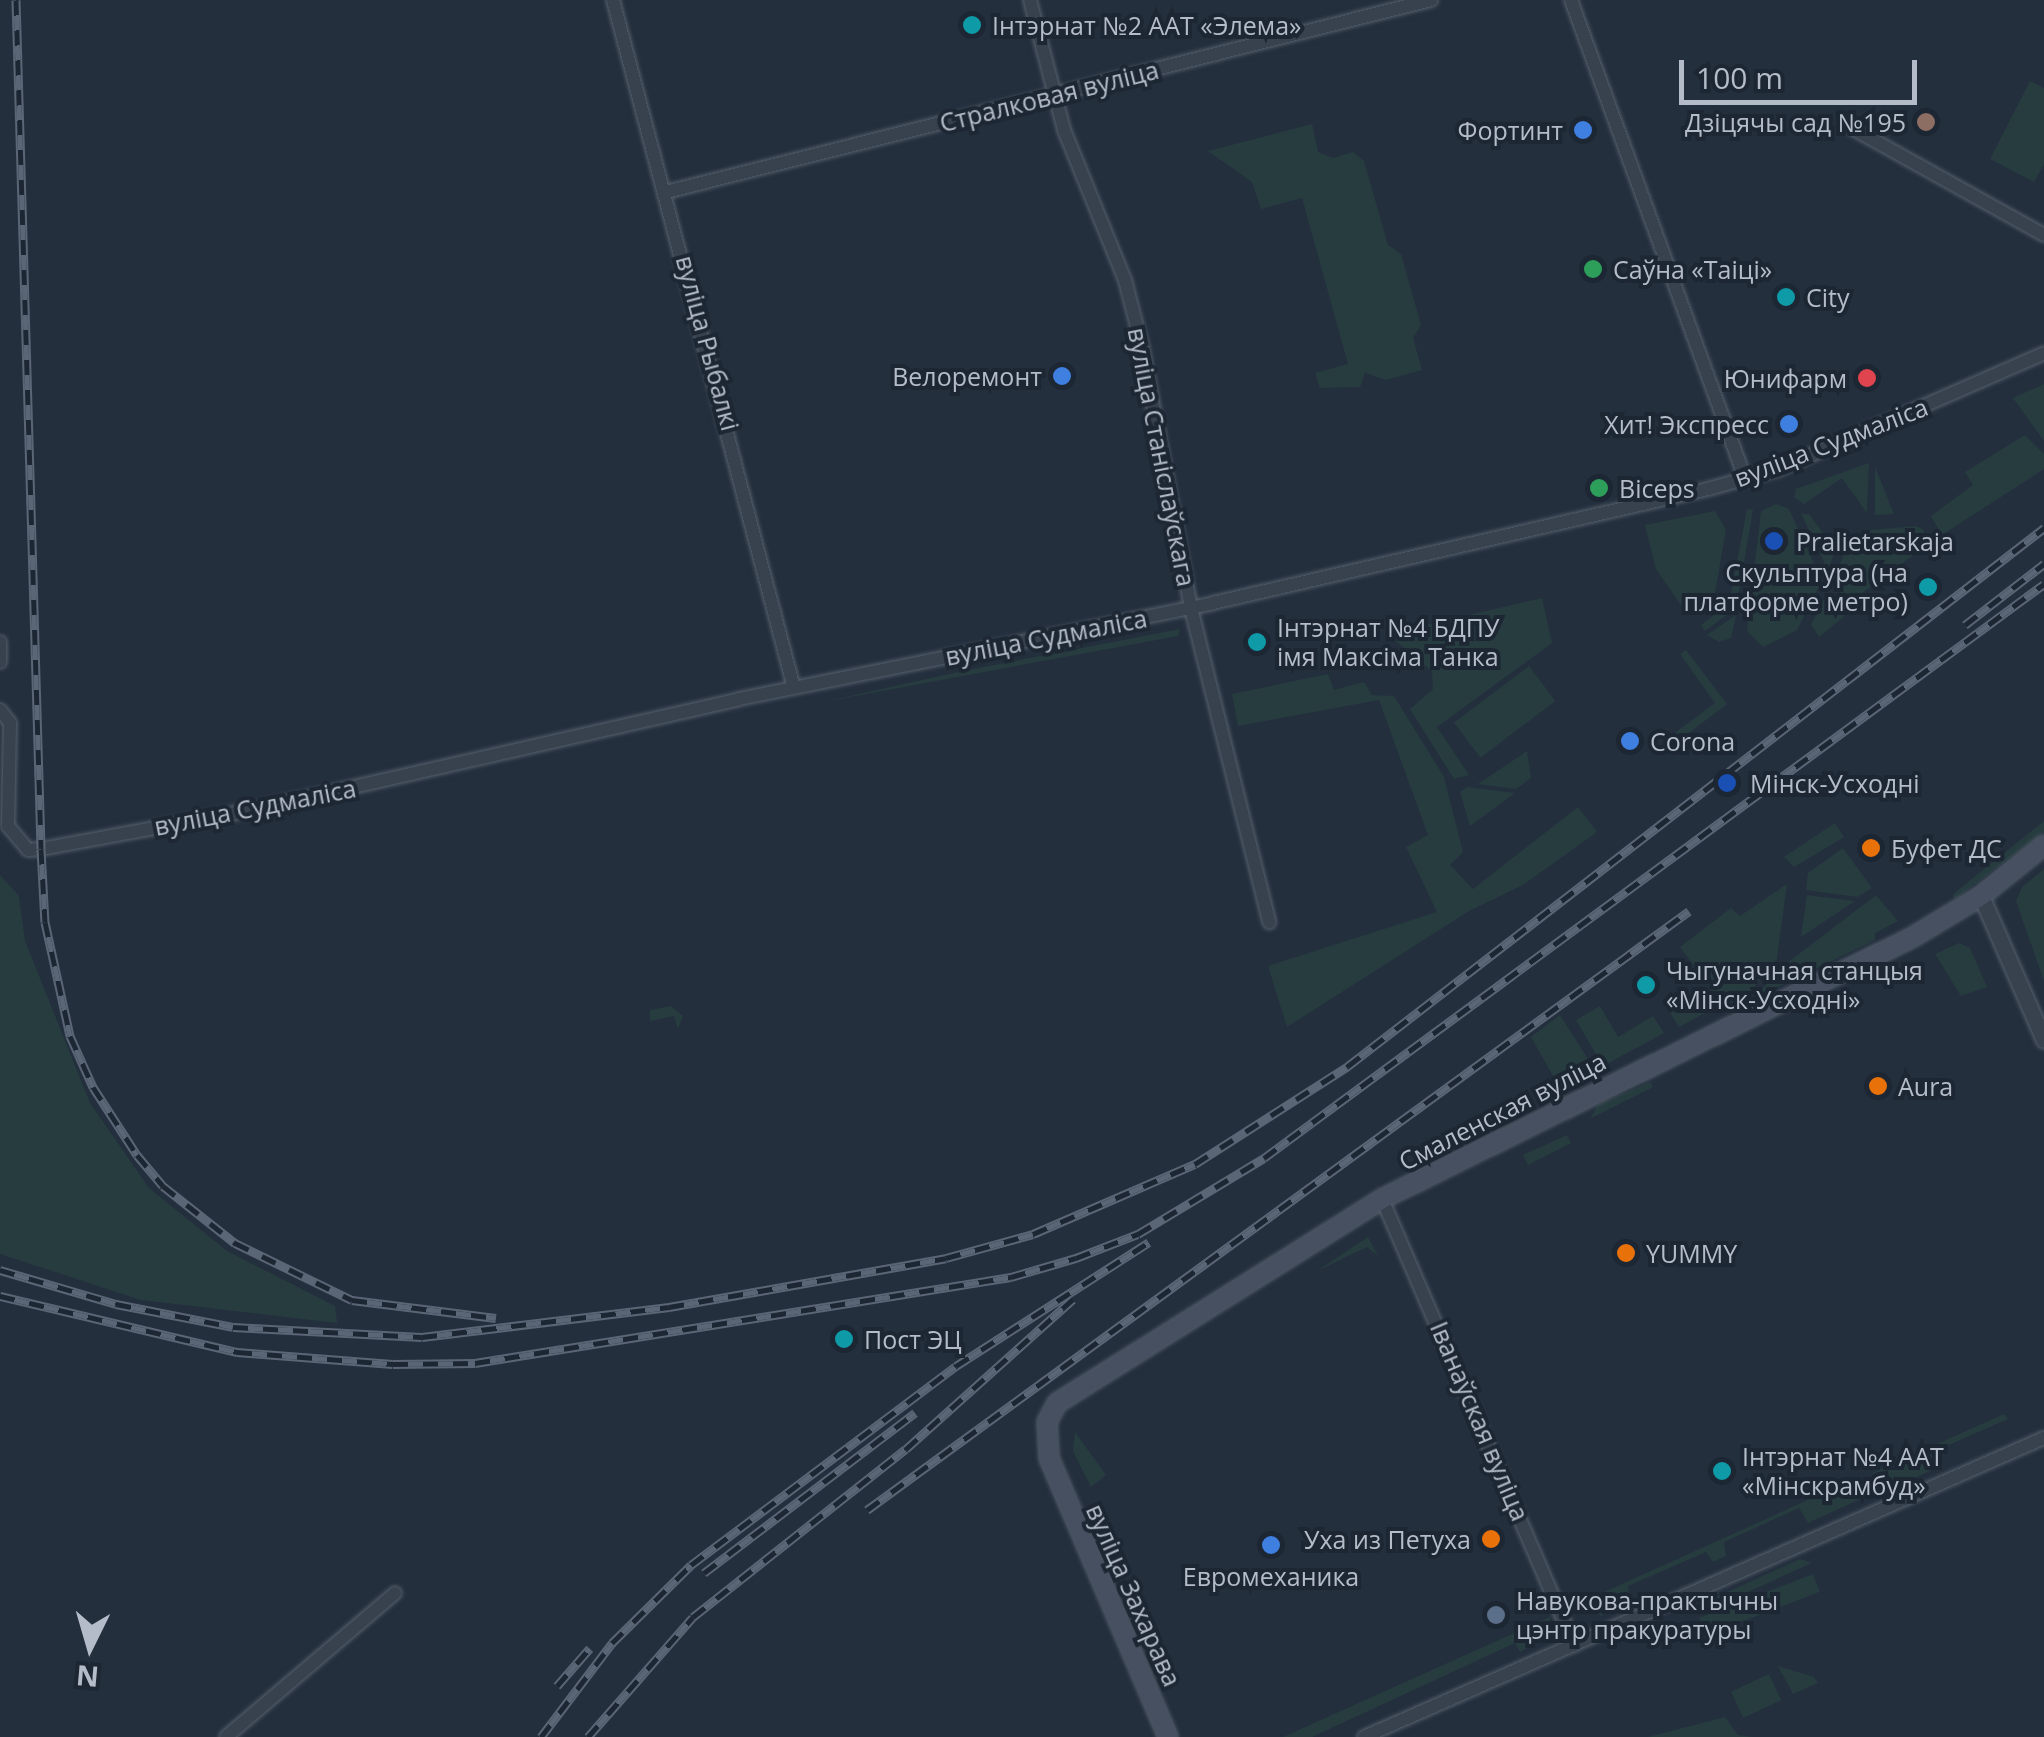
<!DOCTYPE html>
<meta charset="utf-8">
<style>
body{margin:0}
#map{position:relative;width:2044px;height:1737px;overflow:hidden;background:#242f3e;font-family:"Open Sans",sans-serif}
div>[style]{position:absolute}
[style*='--x']{left:calc(var(--x)*1px);top:calc(var(--y)*1px);width:calc(var(--w)*1px);rotate:calc(var(--a)*1deg)}
.green>*{inset:0;background:#263c3f;transform-origin:0 0}
.roads{filter:drop-shadow(0 0 2px #565f6c) drop-shadow(0 0 2px #565f6c)}
.minor>*{height:12px;margin:-6px;padding:0 6px;transform-origin:6px;border-radius:6px;background:#38414e}
.tertiary>*{height:15px;margin:-7.5px;padding:0 7.5px;transform-origin:7.5px;border-radius:7.5px;background:#38414e}
.secondary>*{height:18px;margin:-9px;padding:0 9px;transform-origin:9px;border-radius:9px;background:#465061}
.rail>*{height:9px;margin-top:-4.5px;transform-origin:0;background:repeating-linear-gradient(90deg,#1d2633 0 15px,#5a6575 0 30px);box-sizing:border-box;border-block:2px solid #5a6575}
.dots>*{width:28px;height:28px;translate:-50% -50%;box-sizing:border-box;border:5px solid #1d2633;border-radius:50%}
span{translate:-50% -50%;white-space:nowrap;text-align:center;line-height:1.15;-webkit-text-stroke:8px #1d2633;paint-order:stroke}
.poi-label{font-size:25px;color:#b4bcc9}
.left{translate:0 -50%;text-align:left}
.right{translate:-100% -50%;text-align:right}
.street-label{font-size:25px;color:#b4bcc9}
.north{position:absolute;left:40px;top:1597px;width:100px;height:100px;-webkit-text-stroke:8px #1d2633;paint-order:stroke;rotate:185deg;font-size:28px;font-weight:700;line-height:40px;text-align:center;color:#b4bcc9}
.north::after{content:'';display:block;margin:auto;width:35px;height:45px;background:#b4bcc9;clip-path:polygon(50% 0,100% 100%,50% 72%,0 100%)}
.scale{position:absolute;left:1679px;top:60px;width:238px;height:45px;box-sizing:border-box;border:5px solid #b4bcc9;border-top:0;padding-left:12px;font-size:30px;line-height:35px;white-space:nowrap;color:#b4bcc9;-webkit-text-stroke:8px #1d2633;paint-order:stroke}
</style>
<div id="map">
<div class="green">
<div style="clip-path:polygon(2030px 81px,2044px 88px,2044px 164px,2034px 182px,1990px 159px)"></div>
<div style="clip-path:polygon(1312px 124px,1318px 152px,1333px 158px,1353px 152px,1364px 161px,1388px 245px,1401px 254px,1421px 325px,1413px 338px,1422px 370px,1386px 380px,1365px 373px,1360px 387px,1320px 388px,1315px 373px,1348px 364px,1302px 198px,1261px 209px,1252px 182px,1208px 151px)"></div>
<div style="clip-path:polygon(2044px 384px,2044px 441px,2013px 398px)"></div>
<div style="clip-path:polygon(2025px 435px,2044px 454px,2044px 469px,1942px 535px,1931px 516px,1973px 485px,1965px 472px)"></div>
<div style="clip-path:polygon(1869px 463px,1867px 513px,1842px 478px,1804px 504px,1794px 497px,1796px 489px)"></div>
<div style="clip-path:polygon(1875px 467px,1894px 514px,1875px 515px)"></div>
<div style="clip-path:polygon(1776px 504px,1789px 509px,1822px 581px,1797px 630px,1763px 647px,1747px 631px,1761px 511px)"></div>
<div style="clip-path:polygon(1747px 509px,1753px 510px,1736px 608px,1705px 631px,1701px 625px,1729px 603px)"></div>
<div style="clip-path:polygon(1715px 511px,1726px 530px,1715px 593px,1687px 614px,1656px 569px,1645px 525px)"></div>
<div style="clip-path:polygon(1801px 513px,1810px 515px,1835px 550px,1828px 571px)"></div>
<div style="clip-path:polygon(1916px 526px,1924px 530px,1923px 548px,1857px 597px,1843px 596px,1833px 580px,1845px 552px,1871px 530px)"></div>
<div style="clip-path:polygon(1828px 592px,1845px 616px,1819px 637px,1811px 625px)"></div>
<div style="clip-path:polygon(1542px 598px,1552px 643px,1437px 727px,1469px 775px,1454px 779px,1410px 709px,1433px 689px,1432px 671px,1387px 634px)"></div>
<div style="clip-path:polygon(1736px 615px,1731px 638px,1719px 642px,1707px 635px)"></div>
<div style="clip-path:polygon(1180px 629px,1178px 636px,823px 702px,958px 672px)"></div>
<div style="clip-path:polygon(1686px 650px,1727px 704px,1681px 739px,1676px 732px,1715px 703px,1680px 654px)"></div>
<div style="left:1529px;top:666px;width:44px;height:94px;rotate:53deg"></div>
<div style="clip-path:polygon(1328px 674px,1334px 690px,1364px 682px,1372px 695px,1394px 696px,1444px 777px,1463px 852px,1450px 865px,1473px 889px,1578px 807px,1597px 832px,1523px 885px,1469px 911px,1287px 1027px,1268px 966px,1437px 912px,1406px 847px,1428px 835px,1379px 700px,1238px 726px,1232px 694px)"></div>
<div style="clip-path:polygon(1527px 751px,1531px 778px,1516px 789px,1478px 784px)"></div>
<div style="clip-path:polygon(1467px 787px,1515px 793px,1470px 826px,1460px 792px)"></div>
<div style="clip-path:polygon(2044px 821px,2044px 832px,1954px 900px,1953px 894px)"></div>
<div style="clip-path:polygon(1835px 823px,1844px 837px,1794px 867px,1784px 857px)"></div>
<div style="clip-path:polygon(1843px 848px,1872px 888px,1857px 897px,1806px 890px,1808px 873px)"></div>
<div style="clip-path:polygon(2044px 869px,2044px 981px,2016px 901px,2022px 887px)"></div>
<div style="clip-path:polygon(0 875px,19px 896px,25px 941px,90px 1103px,149px 1188px,227px 1251px,335px 1306px,337px 1323px,141px 1300px,0 1254px)"></div>
<div style="clip-path:polygon(1787px 884px,1777px 959px,1739px 1005px,1726px 1009px,1680px 947px,1731px 908px,1740px 916px)"></div>
<div style="clip-path:polygon(1807px 895px,1855px 901px,1801px 937px)"></div>
<div style="clip-path:polygon(1876px 895px,1898px 921px,1875px 933px,1875px 940px,1753px 999px,1782px 967px)"></div>
<div style="clip-path:polygon(1959px 943px,1970px 948px,1987px 987px,1961px 996px,1935px 954px)"></div>
<div style="clip-path:polygon(1699px 990px,1714px 1008px,1679px 1027px,1667px 1008px)"></div>
<div style="clip-path:polygon(671px 1006px,683px 1016px,678px 1029px,674px 1016px,650px 1021px,650px 1010px)"></div>
<div style="clip-path:polygon(1600px 1006px,1618px 1037px,1653px 1016px,1664px 1033px,1603px 1066px,1576px 1020px)"></div>
<div style="clip-path:polygon(1560px 1015px,1597px 1073px,1562px 1092px,1531px 1037px)"></div>
<div style="clip-path:polygon(1650px 1082px,1653px 1087px,1591px 1118px,1597px 1105px)"></div>
<div style="clip-path:polygon(1567px 1135px,1571px 1143px,1528px 1165px,1523px 1155px)"></div>
<div style="clip-path:polygon(1368px 1237px,1378px 1256px,1367px 1247px,1317px 1271px)"></div>
<div style="clip-path:polygon(2004px 1414px,2008px 1419px,1935px 1451px,1939px 1467px,1889px 1489px,1872px 1473px)"></div>
<div style="clip-path:polygon(1075px 1432px,1106px 1475px,1091px 1487px,1073px 1451px)"></div>
<div style="clip-path:polygon(1859px 1477px,1864px 1494px,1858px 1500px,1808px 1523px,1799px 1508px,1724px 1542px,1726px 1556px,1713px 1562px,1706px 1552px,1628px 1586px,1630px 1603px,1600px 1616px,1591px 1598px)"></div>
<div style="clip-path:polygon(1800px 1559px,1812px 1563px,1699px 1614px,1703px 1603px)"></div>
<div style="left:1813px;top:1574px;width:19px;height:122px;rotate:69deg"></div>
<div style="clip-path:polygon(1550px 1617px,1551px 1635px,1520px 1652px,1515px 1643px,1312px 1737px,1283px 1737px)"></div>
<div style="clip-path:polygon(1778px 1666px,1814px 1677px,1818px 1683px,1793px 1694px)"></div>
<div style="left:1769px;top:1674px;width:29px;height:42px;rotate:65deg"></div>
<div style="clip-path:polygon(1725px 1717px,1738px 1735px,1753px 1737px,1648px 1737px)"></div>
</div>
<div class="roads">
<div class="minor">
<div style="--x:613;--y:0;--w:711;--a:75.26"></div>
<div style="--x:1030;--y:0;--w:134;--a:75.3"></div>
<div style="--x:1064;--y:130;--w:162;--a:67.9"></div>
<div style="--x:1125;--y:280;--w:68;--a:75.6"></div>
<div style="--x:1142;--y:346;--w:267;--a:79.4"></div>
<div style="--x:1191;--y:608;--w:324;--a:76"></div>
<div style="--x:1571;--y:0;--w:509;--a:70"></div>
<div style="--x:1848;--y:126;--w:224;--a:29.1"></div>
<div style="--x:666;--y:192;--w:789;--a:-14.09"></div>
<div style="--x:0;--y:642;--w:20;--a:90"></div>
<div style="--x:0;--y:710;--w:16;--a:52"></div>
<div style="--x:10;--y:723;--w:103;--a:91.1"></div>
<div style="--x:8;--y:826;--w:31;--a:50"></div>
<div style="--x:28;--y:850;--w:13;--a:-4"></div>
<div style="--x:41;--y:849;--w:215;--a:-10.5"></div>
<div style="--x:252;--y:810;--w:499;--a:-12.8"></div>
<div style="--x:739;--y:699;--w:484;--a:-11.4"></div>
<div style="--x:1213;--y:603;--w:508;--a:-12.97"></div>
<div style="--x:1708;--y:489;--w:74;--a:-15.7"></div>
<div style="--x:1779;--y:469;--w:289;--a:-23.6"></div>
<div style="--x:1382;--y:1199;--w:486;--a:66.7"></div>
<div style="--x:226;--y:1737;--w:222;--a:-40.4"></div>
<div style="--x:1364;--y:1737;--w:743;--a:-23.74"></div>
</div>
<div class="tertiary">
<div style="--x:1981;--y:896;--w:157;--a:66.4"></div>
</div>
<div class="secondary">
<div style="--x:1168;--y:1737;--w:303;--a:-113.1"></div>
<div style="--x:1049;--y:1458;--w:36;--a:-93"></div>
<div style="--x:1047;--y:1422;--w:21;--a:-62"></div>
<div style="--x:1057;--y:1403;--w:384;--a:-32.1"></div>
<div style="--x:1382;--y:1199;--w:592;--a:-26.26"></div>
<div style="--x:1913;--y:937;--w:79;--a:-31.1"></div>
<div style="--x:1981;--y:896;--w:81;--a:-39"></div>
</div>
</div>
<div class="rail">
<div style="--x:16;--y:0;--w:849;--a:88.31"></div>
<div style="--x:41;--y:849;--w:73;--a:86.9"></div>
<div style="--x:45;--y:922;--w:117;--a:77.6"></div>
<div style="--x:70;--y:1036;--w:56;--a:65.7"></div>
<div style="--x:93;--y:1087;--w:81;--a:57.1"></div>
<div style="--x:137;--y:1155;--w:40;--a:50"></div>
<div style="--x:163;--y:1186;--w:92;--a:38.4"></div>
<div style="--x:235;--y:1243;--w:130;--a:26"></div>
<div style="--x:352;--y:1300;--w:145;--a:7.1"></div>
<div style="--x:1965;--y:625;--w:100;--a:-37.7"></div>
<div style="--x:0;--y:1270;--w:121;--a:16.3"></div>
<div style="--x:116;--y:1304;--w:119;--a:11.1"></div>
<div style="--x:233;--y:1327;--w:189;--a:3"></div>
<div style="--x:422;--y:1337;--w:249;--a:-6.9"></div>
<div style="--x:669;--y:1307;--w:281;--a:-10"></div>
<div style="--x:946;--y:1258;--w:90;--a:-15.4"></div>
<div style="--x:1033;--y:1234;--w:176;--a:-23.4"></div>
<div style="--x:1195;--y:1164;--w:182;--a:-32.6"></div>
<div style="--x:1348;--y:1066;--w:880;--a:-37.7"></div>
<div style="--x:0;--y:1296;--w:244;--a:13.3"></div>
<div style="--x:237;--y:1352;--w:156;--a:4.4"></div>
<div style="--x:393;--y:1364;--w:82;--a:-0.7"></div>
<div style="--x:475;--y:1363;--w:543;--a:-9.12"></div>
<div style="--x:1011;--y:1277;--w:68;--a:-16.3"></div>
<div style="--x:1076;--y:1258;--w:66;--a:-21.2"></div>
<div style="--x:1138;--y:1234;--w:147;--a:-31.1"></div>
<div style="--x:1264;--y:1158;--w:968;--a:-36.35"></div>
<div style="--x:867;--y:1510;--w:1017;--a:-36.08"></div>
<div style="--x:704;--y:1573;--w:265;--a:-37.2"></div>
<div style="--x:557;--y:1686;--w:50;--a:-49"></div>
<div style="--x:541;--y:1737;--w:118;--a:-52.9"></div>
<div style="--x:612;--y:1643;--w:111;--a:-44.6"></div>
<div style="--x:691;--y:1565;--w:331;--a:-36.9"></div>
<div style="--x:956;--y:1366;--w:229;--a:-32.7"></div>
<div style="--x:588;--y:1737;--w:159;--a:-48.8"></div>
<div style="--x:693;--y:1617;--w:271;--a:-38.3"></div>
<div style="--x:906;--y:1449;--w:224;--a:-41.9"></div>
</div>
<div class="dots">
<div style="left:972px;top:25px;background:#0f9aa8"></div>
<div style="left:1926px;top:122px;background:#8d6e63"></div>
<div style="left:1583px;top:130px;background:#3f7fe0"></div>
<div style="left:1593px;top:269px;background:#2e9e5b"></div>
<div style="left:1786px;top:297px;background:#0f9aa8"></div>
<div style="left:1062px;top:376px;background:#3f7fe0"></div>
<div style="left:1867px;top:378px;background:#e0444e"></div>
<div style="left:1789px;top:424px;background:#3f7fe0"></div>
<div style="left:1599px;top:488px;background:#2e9e5b"></div>
<div style="left:1774px;top:541px;background:#1a4fb4"></div>
<div style="left:1928px;top:587px;background:#0f9aa8"></div>
<div style="left:1257px;top:642px;background:#0f9aa8"></div>
<div style="left:1630px;top:741px;background:#3f7fe0"></div>
<div style="left:1727px;top:783px;background:#1a4fb4"></div>
<div style="left:1871px;top:848px;background:#e8710a"></div>
<div style="left:1646px;top:985px;background:#0f9aa8"></div>
<div style="left:1878px;top:1086px;background:#e8710a"></div>
<div style="left:1626px;top:1253px;background:#e8710a"></div>
<div style="left:844px;top:1339px;background:#0f9aa8"></div>
<div style="left:1722px;top:1471px;background:#0f9aa8"></div>
<div style="left:1491px;top:1539px;background:#e8710a"></div>
<div style="left:1271px;top:1545px;background:#3f7fe0"></div>
<div style="left:1496px;top:1615px;background:#5c6f8a"></div>
</div>
<div class="poi-label">
<span class="left" style="left:992px;top:25px">Інтэрнат №2 ААТ «Элема»</span>
<span class="right" style="left:1906px;top:122px">Дзіцячы сад №195</span>
<span class="right" style="left:1563px;top:130px">Фортинт</span>
<span class="left" style="left:1613px;top:269px">Саўна «Таіці»</span>
<span class="left" style="left:1806px;top:297px">City</span>
<span class="right" style="left:1042px;top:376px">Велоремонт</span>
<span class="right" style="left:1847px;top:378px">Юнифарм</span>
<span class="right" style="left:1769px;top:424px">Хит! Экспресс</span>
<span class="left" style="left:1619px;top:488px">Biceps</span>
<span class="left" style="left:1796px;top:541px">Pralietarskaja</span>
<span class="right" style="left:1908px;top:587px">Скульптура (на<br>платформе метро)</span>
<span class="left" style="left:1277px;top:642px">Інтэрнат №4 БДПУ<br>імя Максіма Танка</span>
<span class="left" style="left:1650px;top:741px">Corona</span>
<span class="left" style="left:1750px;top:783px">Мінск-Усходні</span>
<span class="left" style="left:1891px;top:848px">Буфет ДС</span>
<span class="left" style="left:1666px;top:985px">Чыгуначная станцыя<br>«Мінск-Усходні»</span>
<span class="left" style="left:1898px;top:1086px">Aura</span>
<span class="left" style="left:1646px;top:1253px">YUMMY</span>
<span class="left" style="left:864px;top:1339px">Пост ЭЦ</span>
<span class="left" style="left:1742px;top:1471px">Інтэрнат №4 ААТ<br>«Мінскрамбуд»</span>
<span class="right" style="left:1471px;top:1539px">Уха из Петуха</span>
<span style="left:1271px;top:1576px">Евромеханика</span>
<span class="left" style="left:1516px;top:1615px">Навукова-практычны<br>цэнтр пракуратуры</span>
</div>
<div class="street-label">
<span style="left:1049px;top:96px;rotate:-14deg">Стралковая вуліца</span>
<span style="left:708px;top:343px;rotate:75deg">вуліца Рыбалкі</span>
<span style="left:1831px;top:442px;rotate:-21deg">вуліца Судмаліса</span>
<span style="left:1162px;top:457px;rotate:79deg">вуліца Станіслаўскага</span>
<span style="left:1046px;top:637px;rotate:-11deg">вуліца Судмаліса</span>
<span style="left:255px;top:807px;rotate:-11deg">вуліца Судмаліса</span>
<span style="left:1502px;top:1111px;rotate:-27deg">Смаленская вуліца</span>
<span style="left:1480px;top:1421px;rotate:67deg">Іванаўская вуліца</span>
<span style="left:1134px;top:1595px;rotate:66deg">вуліца Захарава</span>
</div>
<div class="north">N</div>
<div class="scale">100 m</div>
</div>
